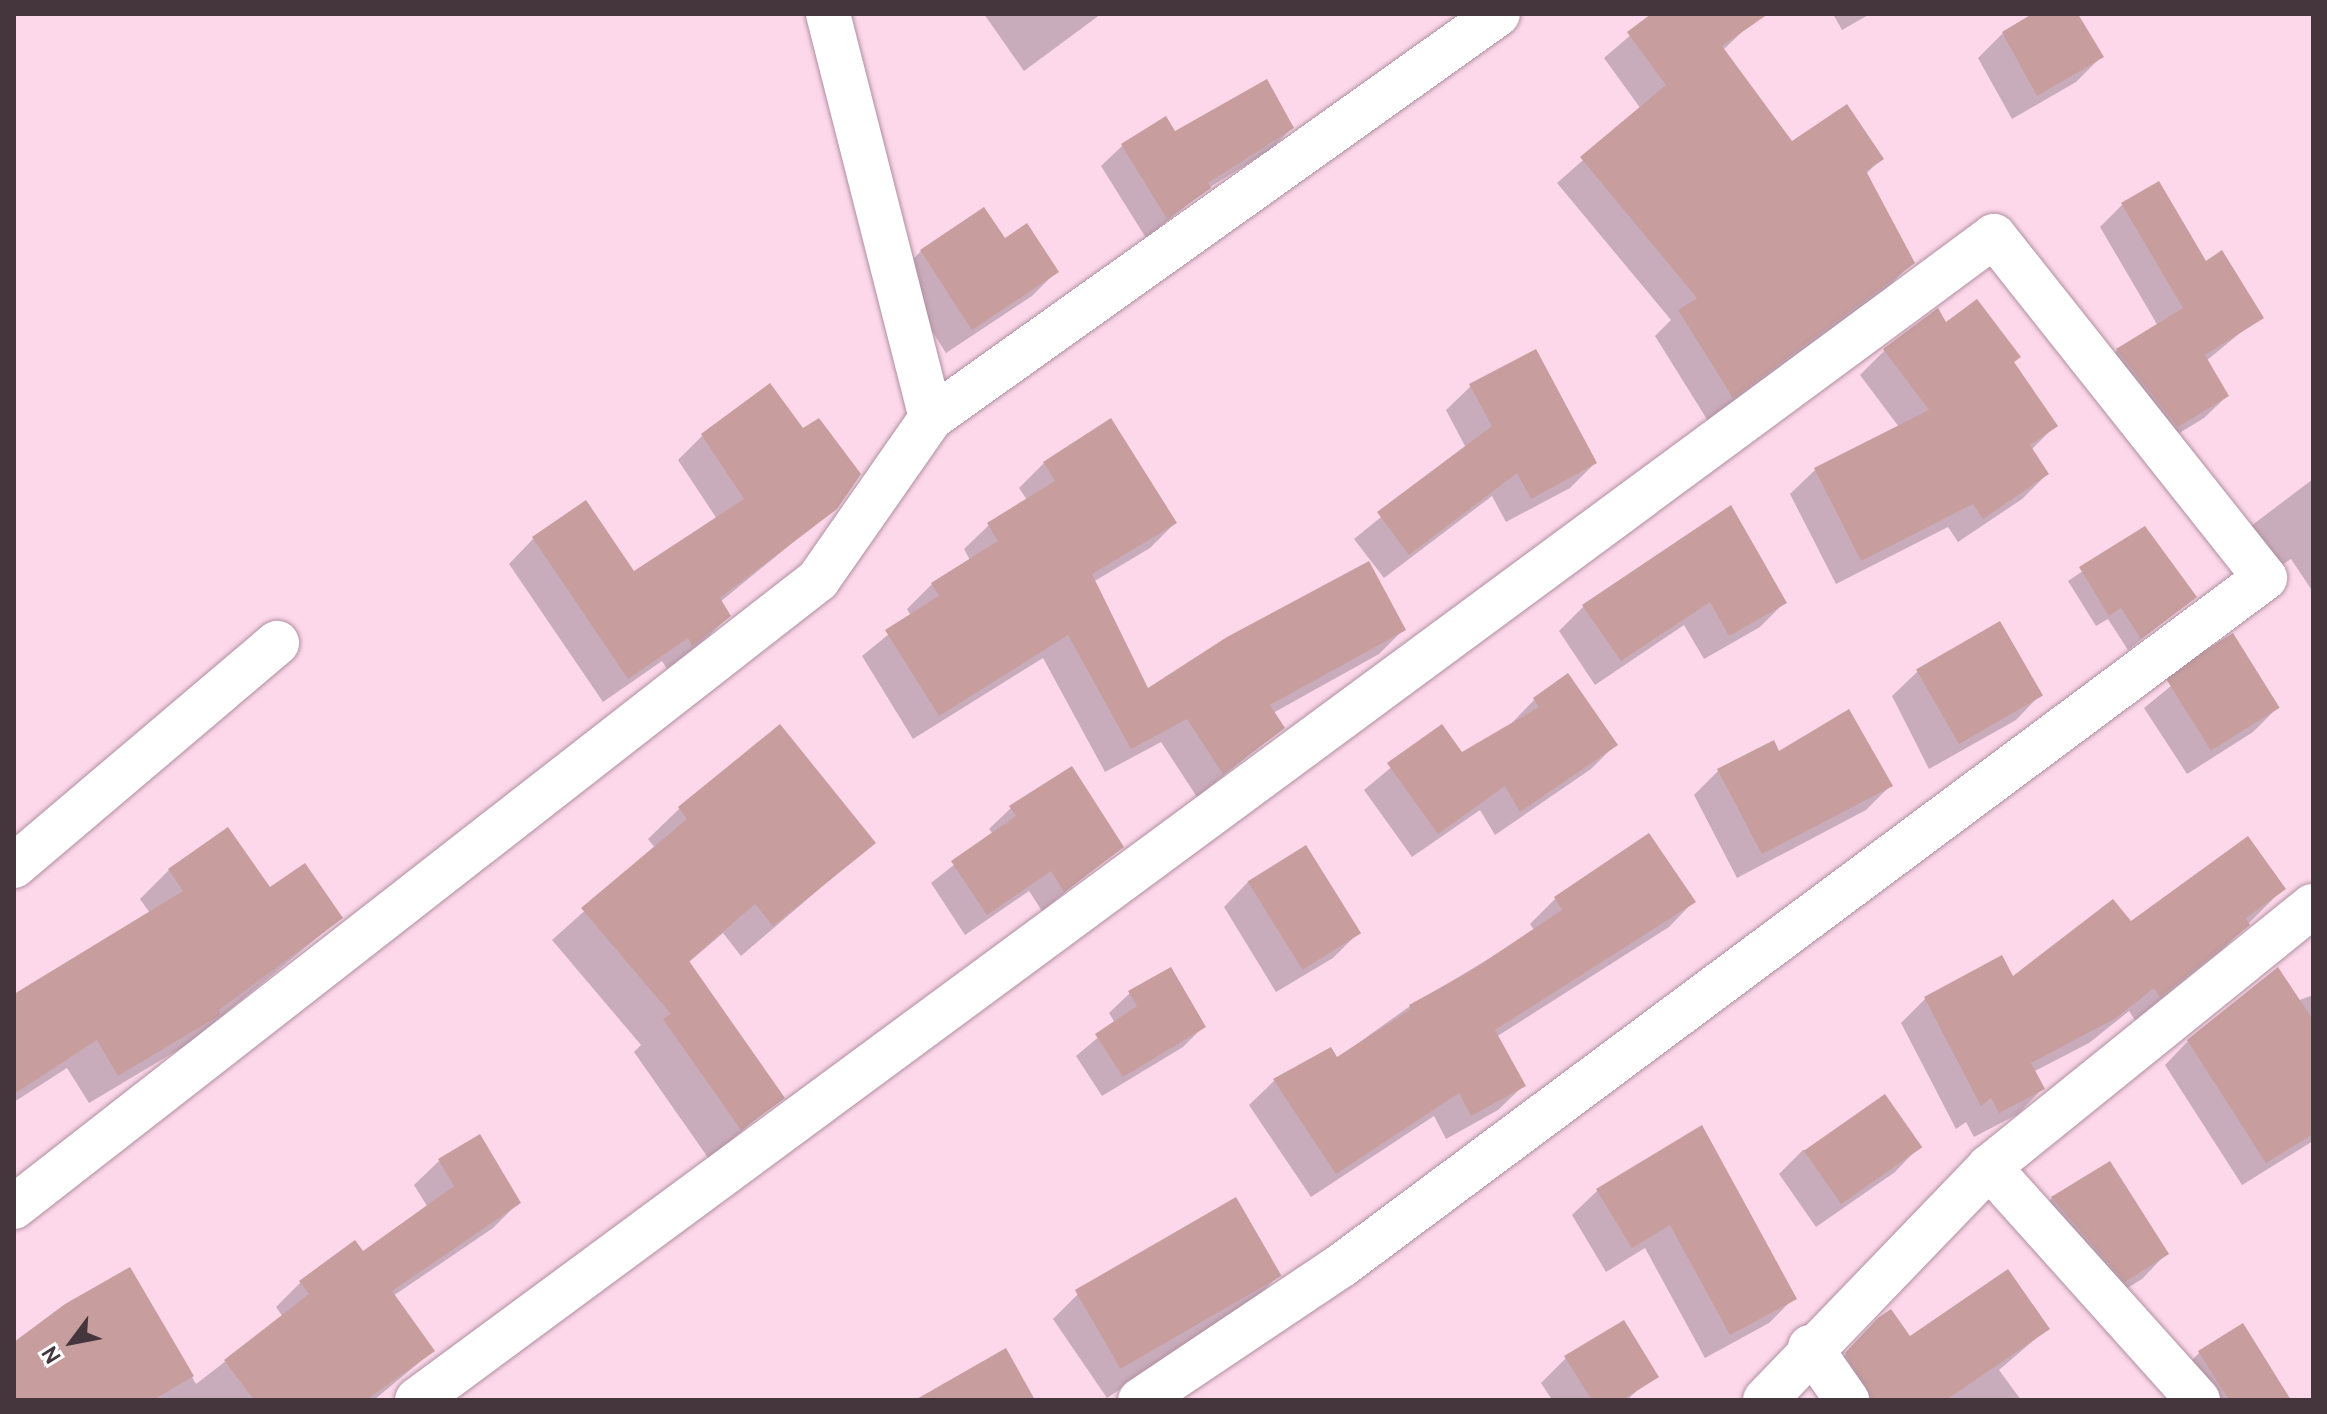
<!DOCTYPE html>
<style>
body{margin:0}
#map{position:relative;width:2327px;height:1414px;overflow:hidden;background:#fcd8ea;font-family:Cabin,sans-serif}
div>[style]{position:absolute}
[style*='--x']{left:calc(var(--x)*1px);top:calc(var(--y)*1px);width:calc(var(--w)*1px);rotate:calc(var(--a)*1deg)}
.shadow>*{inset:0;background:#0003}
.building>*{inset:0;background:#c79e9d;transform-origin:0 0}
.roads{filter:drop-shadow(0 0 2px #b08fa0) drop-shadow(0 0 2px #b08fa0)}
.street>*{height:44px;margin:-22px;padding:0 22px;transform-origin:22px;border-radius:22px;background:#fff}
span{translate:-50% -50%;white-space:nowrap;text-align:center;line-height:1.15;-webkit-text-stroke:7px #fff;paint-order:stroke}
.frame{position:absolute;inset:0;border:16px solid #45363e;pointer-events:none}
.north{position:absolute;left:32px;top:1302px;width:80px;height:80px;-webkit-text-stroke:6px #fff;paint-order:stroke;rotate:238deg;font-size:22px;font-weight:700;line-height:32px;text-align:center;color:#45363e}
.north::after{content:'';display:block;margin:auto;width:28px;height:36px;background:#45363e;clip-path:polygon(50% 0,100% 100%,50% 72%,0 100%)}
</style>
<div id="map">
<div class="shadow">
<div style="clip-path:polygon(984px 14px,1101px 14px,1024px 71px)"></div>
<div style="clip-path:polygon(1655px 14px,1736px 14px,1746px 28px,1723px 50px,1792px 144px,1881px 159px,1865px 175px,1912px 263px,1887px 288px,1708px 421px,1655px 336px,1671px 320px,1557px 183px,1641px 109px,1604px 58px)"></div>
<div style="clip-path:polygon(1833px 14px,1870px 14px,1842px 30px)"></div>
<div style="clip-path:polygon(2036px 14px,2076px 14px,2101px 57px,2076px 82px,2012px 119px,1978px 58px,2003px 33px)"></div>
<div style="clip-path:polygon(1165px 119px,1174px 133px,1292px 128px,1271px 149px,1207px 189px,1146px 238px,1101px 166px,1122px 146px)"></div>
<div style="clip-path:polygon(2122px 205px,2205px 263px,2251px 324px,2206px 361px,2227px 396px,2204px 418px,2155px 448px,2095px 372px,2117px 350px,2158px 326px,2100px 227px)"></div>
<div style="clip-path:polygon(921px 251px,1056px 272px,1032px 296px,946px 353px,897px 276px)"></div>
<div style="clip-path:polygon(1945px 325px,2012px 363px,2055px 426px,2031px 450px,2047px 474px,2022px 499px,1958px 542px,1948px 527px,1836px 584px,1790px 494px,1815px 470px,1899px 427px,1860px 375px,1885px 350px)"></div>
<div style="clip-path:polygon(1471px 386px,1595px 463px,1570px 488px,1506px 522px,1492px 496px,1384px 578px,1354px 539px,1466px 448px,1446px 410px)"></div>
<div style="clip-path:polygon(703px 435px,835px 508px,720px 602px,729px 616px,704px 640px,667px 669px,662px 661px,603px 702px,509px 564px,533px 539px,634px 574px,717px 519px,678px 460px)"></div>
<div style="clip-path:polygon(1044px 463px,1175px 523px,1150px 548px,1093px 582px,1148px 690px,1404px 629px,1379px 654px,1273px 713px,1283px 728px,1197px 797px,1161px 742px,1105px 772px,1043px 658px,913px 739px,862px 656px,911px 616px,907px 609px,932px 584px,970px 560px,964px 549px,989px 525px,1027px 500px,1019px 488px)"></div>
<div style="clip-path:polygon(2313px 479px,2313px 592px,2291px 559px,2273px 571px,2247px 529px)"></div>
<div style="clip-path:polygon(1730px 508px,1785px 602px,1760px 627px,1704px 659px,1684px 625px,1595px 685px,1559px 631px,1583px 607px)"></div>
<div style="clip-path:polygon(2145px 529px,2195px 597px,2128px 650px,2108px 619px,2096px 626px,2068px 581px)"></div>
<div style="clip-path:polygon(2232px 636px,2278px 707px,2253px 732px,2187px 774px,2144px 708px)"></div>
<div style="clip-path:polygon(1917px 672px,2040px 695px,2016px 720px,1929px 769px,1892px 696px)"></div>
<div style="clip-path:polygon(1534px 700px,1616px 744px,1591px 769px,1495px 835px,1480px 810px,1412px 857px,1364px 790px,1441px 726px,1462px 755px,1510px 725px)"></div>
<div style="clip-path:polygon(780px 727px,873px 843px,741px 956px,723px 933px,688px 963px,782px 1097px,709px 1159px,634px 1052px,641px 1045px,552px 940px,655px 848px,648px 839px,679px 809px)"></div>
<div style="clip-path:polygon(1719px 770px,1891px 785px,1866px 810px,1737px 878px,1694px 795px)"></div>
<div style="clip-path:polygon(1011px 808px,1121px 847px,1042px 911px,1029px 891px,965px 935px,931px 883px,993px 834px,989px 829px)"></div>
<div style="clip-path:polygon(1649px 836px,1693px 902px,1669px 927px,1496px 1037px,1523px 1086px,1498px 1110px,1446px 1139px,1434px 1116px,1311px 1197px,1249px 1105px,1274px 1081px,1330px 1050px,1336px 1059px,1410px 1006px,1535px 931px,1530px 924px,1555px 899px)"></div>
<div style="clip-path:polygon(169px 870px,270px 890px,341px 918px,188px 1044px,89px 1103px,67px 1068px,14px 1102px,14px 1004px,150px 913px,140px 899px)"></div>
<div style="clip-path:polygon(1248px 882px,1358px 933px,1333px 958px,1276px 992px,1224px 907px)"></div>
<div style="clip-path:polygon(2283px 889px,2223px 949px,2135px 1020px,2129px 1011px,2089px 1043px,2033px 1072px,2042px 1089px,2018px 1114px,1974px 1137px,1966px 1122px,1956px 1129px,1901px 1023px,1925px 999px,2012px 979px,2130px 924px)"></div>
<div style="clip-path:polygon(1130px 993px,1204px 1026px,1183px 1047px,1102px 1096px,1076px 1056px,1115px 1023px,1109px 1013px)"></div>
<div style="clip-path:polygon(2313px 995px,2313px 1141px,2242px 1185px,2165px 1065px,2188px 1041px)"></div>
<div style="clip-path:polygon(1701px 1128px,1794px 1298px,1769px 1323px,1705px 1358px,1645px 1248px,1606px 1272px,1572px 1215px,1597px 1191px)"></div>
<div style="clip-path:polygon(1919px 1147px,1895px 1172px,1816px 1227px,1779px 1174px,1803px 1150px)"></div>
<div style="clip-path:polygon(439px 1161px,518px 1203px,493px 1228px,393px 1296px,433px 1351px,374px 1400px,14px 1400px,14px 1343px,130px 1269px,196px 1384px,283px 1317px,276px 1307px,301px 1282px,362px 1254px,427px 1206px,414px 1185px)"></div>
<div style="clip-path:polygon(2052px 1198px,2166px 1254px,2142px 1279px,2100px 1305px,2028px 1223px)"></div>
<div style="clip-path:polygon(1279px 1275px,1254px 1300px,1107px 1398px,1053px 1319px,1078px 1294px)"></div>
<div style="clip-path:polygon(2047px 1329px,1999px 1370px,2021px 1400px,1836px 1400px,1821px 1379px,1854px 1346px)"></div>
<div style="clip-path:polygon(2200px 1352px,2289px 1400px,2189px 1400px,2175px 1377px)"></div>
<div style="clip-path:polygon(1566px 1358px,1655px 1374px,1627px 1400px,1552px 1400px,1541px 1383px)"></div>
</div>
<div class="building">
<div style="clip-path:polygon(1651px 14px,1768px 14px,1722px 46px,1792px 141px,1847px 104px,1884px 159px,1866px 171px,1915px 263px,1733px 398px,1678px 310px,1697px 298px,1580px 157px,1666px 85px,1627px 32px)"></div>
<div style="clip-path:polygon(2032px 14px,2078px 14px,2104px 57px,2037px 96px,2002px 32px)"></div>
<div style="clip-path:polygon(1267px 79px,1294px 128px,1208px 183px,1211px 188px,1167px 219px,1121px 144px,1166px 116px,1175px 131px)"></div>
<div style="clip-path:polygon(2159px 181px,2206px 261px,2222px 250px,2264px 318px,2205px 355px,2229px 396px,2178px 427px,2116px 349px,2183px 308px,2121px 203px)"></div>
<div style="clip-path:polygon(984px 207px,1005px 238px,1027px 223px,1059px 272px,972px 330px,920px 250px)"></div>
<div style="clip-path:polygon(1977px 299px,2021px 357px,2014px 362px,2058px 426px,2030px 445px,2049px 474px,1983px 519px,1973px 504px,1861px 561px,1814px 468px,1929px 410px,1883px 349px,1938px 308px,1946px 322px)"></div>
<div style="clip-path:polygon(1536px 349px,1597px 463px,1531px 499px,1517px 473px,1409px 555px,1377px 512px,1492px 426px,1469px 384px)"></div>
<div style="clip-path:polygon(770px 383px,803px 428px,819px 418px,861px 474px,837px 509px,720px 598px,731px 616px,692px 646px,688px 638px,628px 679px,532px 537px,586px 500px,634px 571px,744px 499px,701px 434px)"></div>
<div style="clip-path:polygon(1111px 418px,1177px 523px,1092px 574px,1148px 688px,1227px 637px,1369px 561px,1406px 630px,1270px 705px,1285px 728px,1223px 774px,1187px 719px,1131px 749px,1068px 635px,939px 716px,885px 630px,939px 596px,931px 583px,998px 541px,987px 523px,1055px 481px,1043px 462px)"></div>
<div style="clip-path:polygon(1731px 505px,1787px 603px,1729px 636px,1710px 602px,1621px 661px,1582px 605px)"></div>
<div style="clip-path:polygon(2145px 526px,2197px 597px,2141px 639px,2121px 608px,2109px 616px,2079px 567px)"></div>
<div style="left:2000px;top:621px;width:86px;height:97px;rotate:60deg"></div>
<div style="left:2233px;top:633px;width:88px;height:81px;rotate:58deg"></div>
<div style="clip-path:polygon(1568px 673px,1618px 745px,1520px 812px,1505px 786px,1438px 834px,1387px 763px,1442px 724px,1462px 752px,1539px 707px,1533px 698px)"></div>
<div style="clip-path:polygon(1849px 709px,1893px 786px,1762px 854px,1717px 769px,1774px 740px,1779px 751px)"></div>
<div style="clip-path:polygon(780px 724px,876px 843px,773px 926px,755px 904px,689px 961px,785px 1098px,741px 1130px,663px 1019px,671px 1014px,581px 908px,687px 819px,678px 807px)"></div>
<div style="clip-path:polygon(1072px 766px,1124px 847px,1064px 892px,1051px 871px,987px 915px,951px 861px,1016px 816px,1009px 806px)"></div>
<div style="clip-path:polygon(228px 827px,270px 887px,305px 863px,343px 918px,219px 1010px,220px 1015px,118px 1076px,97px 1040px,14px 1094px,14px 994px,183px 891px,168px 869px)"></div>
<div style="clip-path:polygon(1649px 833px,1696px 902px,1495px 1030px,1526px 1086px,1471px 1116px,1459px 1093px,1336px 1174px,1273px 1079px,1331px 1047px,1337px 1057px,1411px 1009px,1409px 1005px,1469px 972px,1562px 910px,1554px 897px)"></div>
<div style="clip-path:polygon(2248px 836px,2286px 889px,2246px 918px,2250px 925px,2160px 997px,2154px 988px,2116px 1018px,2031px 1063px,2045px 1089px,1999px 1113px,1991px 1098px,1981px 1106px,1924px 997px,2002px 955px,2013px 976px,2113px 899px,2131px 921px)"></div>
<div style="left:1306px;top:845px;width:104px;height:69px;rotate:58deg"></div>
<div style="clip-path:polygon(1171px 967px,1206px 1027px,1123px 1077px,1095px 1034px,1137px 1006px,1128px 991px)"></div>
<div style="clip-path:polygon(2278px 967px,2313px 1020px,2313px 1134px,2266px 1163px,2187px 1040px)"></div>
<div style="left:1885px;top:1094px;width:65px;height:99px;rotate:55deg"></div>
<div style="clip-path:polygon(1702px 1125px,1797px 1299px,1730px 1335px,1670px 1225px,1632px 1248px,1596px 1189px)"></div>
<div style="clip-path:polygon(480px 1134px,521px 1203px,392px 1291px,435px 1351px,366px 1400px,254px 1400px,224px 1360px,309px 1294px,299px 1281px,355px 1240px,363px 1251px,454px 1186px,438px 1159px)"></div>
<div style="clip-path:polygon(2110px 1161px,2169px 1254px,2125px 1282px,2051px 1197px)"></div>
<div style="left:1236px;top:1197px;width:91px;height:186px;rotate:60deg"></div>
<div style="clip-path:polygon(130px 1267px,194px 1376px,153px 1400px,14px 1400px,14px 1342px,65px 1304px)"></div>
<div style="clip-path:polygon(2008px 1269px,2050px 1329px,1946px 1400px,1872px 1400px,1845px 1353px,1878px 1318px,1891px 1309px,1910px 1336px)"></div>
<div style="clip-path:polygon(1624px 1320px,1659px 1377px,1622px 1400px,1592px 1400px,1564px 1356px)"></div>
<div style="clip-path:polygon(2243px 1323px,2291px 1400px,2229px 1400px,2198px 1351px)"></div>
<div style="clip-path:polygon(1006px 1348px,1035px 1400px,915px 1400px)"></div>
</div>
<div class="roads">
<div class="street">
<div style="--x:931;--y:418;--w:696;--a:-35.47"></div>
<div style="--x:14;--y:866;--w:345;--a:-40.3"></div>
<div style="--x:1989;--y:1167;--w:313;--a:48.1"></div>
<div style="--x:14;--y:1207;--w:1020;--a:-37.95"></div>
<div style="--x:818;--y:580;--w:198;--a:-55.1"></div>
<div style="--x:931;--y:418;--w:417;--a:-104.3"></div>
<div style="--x:1810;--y:1347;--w:65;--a:55.1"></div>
<div style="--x:417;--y:1400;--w:1960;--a:-36.43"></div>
<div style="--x:1994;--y:236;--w:436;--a:51.6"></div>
<div style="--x:2265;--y:578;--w:1151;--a:143.34"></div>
<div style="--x:1342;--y:1265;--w:243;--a:146.2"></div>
<div style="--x:1765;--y:1400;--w:323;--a:-46.1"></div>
<div style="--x:1989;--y:1167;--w:416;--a:-38.9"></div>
</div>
</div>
<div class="frame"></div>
<div class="north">N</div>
</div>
